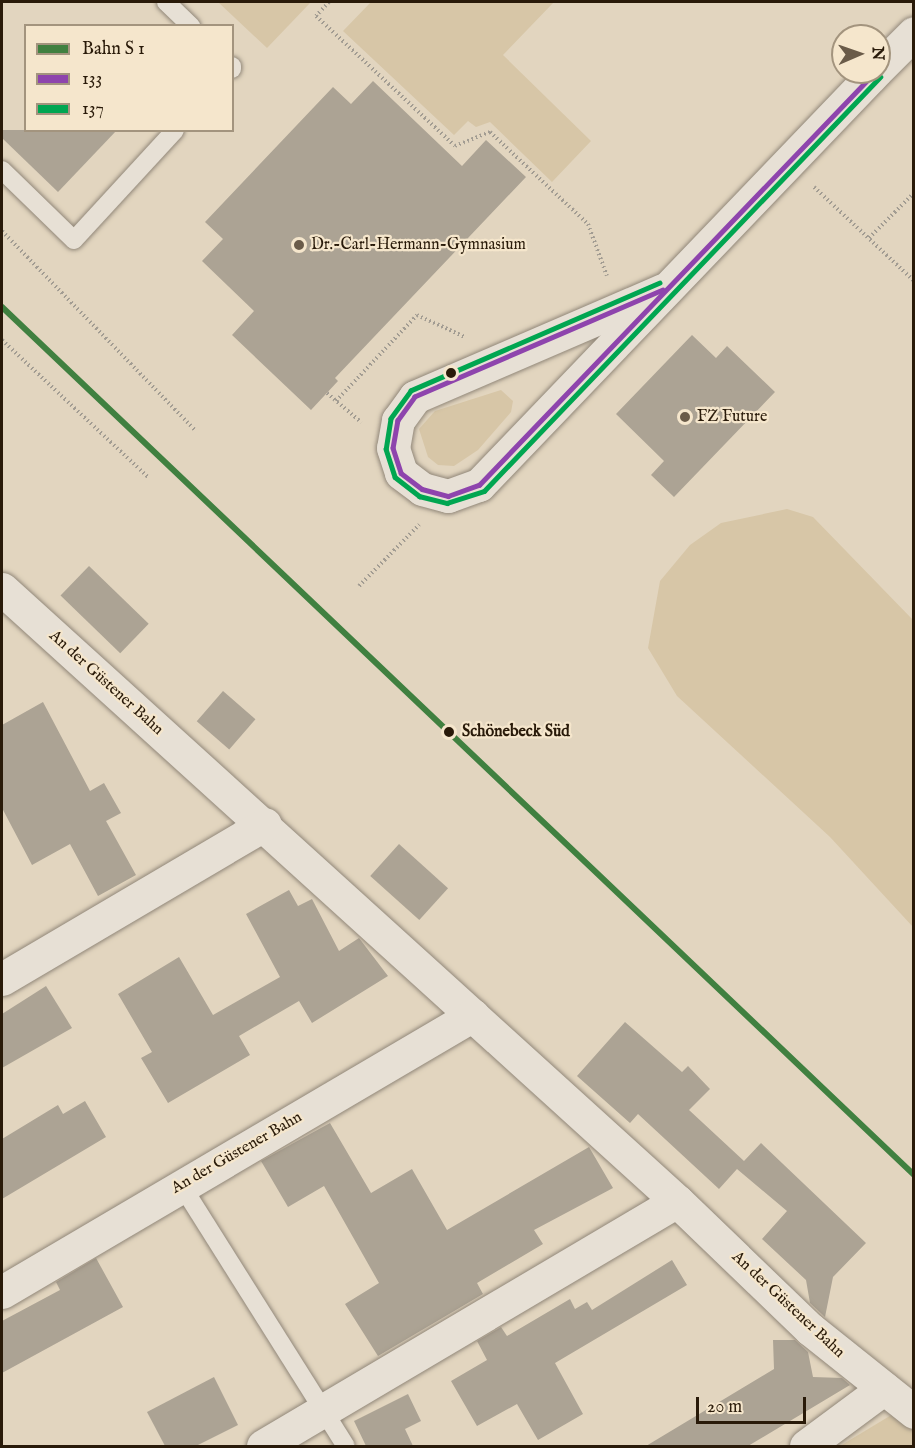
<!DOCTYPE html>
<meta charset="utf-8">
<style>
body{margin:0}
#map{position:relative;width:915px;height:1448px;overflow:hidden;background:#e2d5bf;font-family:"IM FELL English",serif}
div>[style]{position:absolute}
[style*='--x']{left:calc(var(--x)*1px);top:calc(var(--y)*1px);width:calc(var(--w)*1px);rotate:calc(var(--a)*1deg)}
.green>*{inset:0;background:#d7c6a7}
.building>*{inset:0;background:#aca394;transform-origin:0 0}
.path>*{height:4px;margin-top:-2px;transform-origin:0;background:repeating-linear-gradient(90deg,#a29c92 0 1.5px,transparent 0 4.5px)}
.roads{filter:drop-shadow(0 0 2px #918779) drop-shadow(0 0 2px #918779)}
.lane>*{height:18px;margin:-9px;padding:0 9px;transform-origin:9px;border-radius:9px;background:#e7e0d5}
.street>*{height:33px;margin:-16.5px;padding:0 16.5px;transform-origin:16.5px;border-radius:16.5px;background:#e7e0d5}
.bus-1>*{height:4.5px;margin:-2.25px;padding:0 2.25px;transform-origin:2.25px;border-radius:2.25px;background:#8e44ad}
.bus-2>*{height:4.5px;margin:-2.25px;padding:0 2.25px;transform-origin:2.25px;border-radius:2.25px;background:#00a651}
.rail-1>*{height:6px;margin:-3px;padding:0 3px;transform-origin:3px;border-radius:3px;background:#408040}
.dots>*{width:16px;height:16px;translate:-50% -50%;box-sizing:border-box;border:3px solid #f5e6cc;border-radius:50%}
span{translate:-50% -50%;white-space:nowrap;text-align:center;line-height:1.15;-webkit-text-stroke:4.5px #f5e6cc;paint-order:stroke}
.poi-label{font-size:16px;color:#291a09}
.left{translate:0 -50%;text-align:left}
.street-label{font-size:16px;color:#291a09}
.stop-label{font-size:16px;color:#291a09;font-weight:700}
.frame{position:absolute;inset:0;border:3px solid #291a09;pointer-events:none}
.legend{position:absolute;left:24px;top:24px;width:210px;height:108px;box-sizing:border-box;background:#f5e6cc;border:2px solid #a3947e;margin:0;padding:8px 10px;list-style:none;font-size:18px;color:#291a09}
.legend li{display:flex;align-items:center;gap:12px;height:30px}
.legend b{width:30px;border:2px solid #a3947e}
.north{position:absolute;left:831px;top:24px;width:60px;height:60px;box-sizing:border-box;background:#f5e6cc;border:2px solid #a3947e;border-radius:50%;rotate:88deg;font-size:16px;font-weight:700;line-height:24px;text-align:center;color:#291a09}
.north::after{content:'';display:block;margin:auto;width:21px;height:27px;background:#6a5b49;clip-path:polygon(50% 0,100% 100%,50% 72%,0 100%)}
.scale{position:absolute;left:696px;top:1397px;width:110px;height:27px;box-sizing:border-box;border:3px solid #291a09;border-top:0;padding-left:8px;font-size:18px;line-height:21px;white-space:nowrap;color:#291a09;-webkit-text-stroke:4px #f5e6cc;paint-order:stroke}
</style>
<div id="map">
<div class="green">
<div style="clip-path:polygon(218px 2px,311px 2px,267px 48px)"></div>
<div style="clip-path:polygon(371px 2px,554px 2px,503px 55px,591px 141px,552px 182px,490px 122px,476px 127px,468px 121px,454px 135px,343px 31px)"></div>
<div style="clip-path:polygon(501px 390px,513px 401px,511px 412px,478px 450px,454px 466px,438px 465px,428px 457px,419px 429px,435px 411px)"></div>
<div style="clip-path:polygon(787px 509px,813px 517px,913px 620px,913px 927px,830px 837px,677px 696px,648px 648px,660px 581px,690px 545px,721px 523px)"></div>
<div style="clip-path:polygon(893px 1414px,913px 1430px,913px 1446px,840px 1446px)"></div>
</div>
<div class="building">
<div style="clip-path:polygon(373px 81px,462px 166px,486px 140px,526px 177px,335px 378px,338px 381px,311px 410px,232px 335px,254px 311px,202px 261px,223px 239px,205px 222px,333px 87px,351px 104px)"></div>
<div style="clip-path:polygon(2px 130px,117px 130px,58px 192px,2px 138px)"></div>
<div style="clip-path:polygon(692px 335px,716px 358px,727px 346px,775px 392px,674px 497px,651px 475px,664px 461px,616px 414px)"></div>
<div style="left:89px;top:566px;width:83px;height:41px;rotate:44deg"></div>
<div style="left:223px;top:691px;width:43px;height:40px;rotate:41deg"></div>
<div style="clip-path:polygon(43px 702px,90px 791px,104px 783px,121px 813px,106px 821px,136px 875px,98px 896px,70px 844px,32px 865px,2px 808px,2px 725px)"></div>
<div style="left:399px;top:844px;width:66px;height:43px;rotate:42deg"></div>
<div style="clip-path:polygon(289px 890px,298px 906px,312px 899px,339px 951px,359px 938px,388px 976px,312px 1023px,299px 1001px,239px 1036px,250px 1055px,168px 1103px,141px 1058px,152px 1052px,118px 994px,179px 957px,213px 1015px,280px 977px,246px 914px)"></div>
<div style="clip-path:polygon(46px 986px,72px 1028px,2px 1068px,2px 1014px)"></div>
<div style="clip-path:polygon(625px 1022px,682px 1072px,688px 1066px,710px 1089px,689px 1110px,744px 1161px,761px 1143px,866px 1243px,833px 1277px,825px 1317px,810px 1303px,806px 1280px,762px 1239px,787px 1211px,737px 1169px,719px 1189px,638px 1114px,630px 1123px,577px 1076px)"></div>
<div style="clip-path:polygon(85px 1101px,106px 1137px,2px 1199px,2px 1139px,58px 1105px,63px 1114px)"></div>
<div style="clip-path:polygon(330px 1123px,371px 1193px,412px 1169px,447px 1230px,589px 1147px,613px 1188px,534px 1230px,543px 1244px,477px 1283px,483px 1294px,378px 1356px,345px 1304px,379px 1283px,324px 1186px,288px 1207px,261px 1161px)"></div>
<div style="clip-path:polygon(96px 1258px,123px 1307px,2px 1373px,2px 1321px,60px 1290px,56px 1282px)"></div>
<div style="clip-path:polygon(672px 1260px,687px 1285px,555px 1363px,583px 1414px,538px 1440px,517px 1404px,477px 1426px,451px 1381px,487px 1360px,477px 1341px,501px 1327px,507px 1336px,570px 1299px,575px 1309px,587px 1302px,592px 1310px)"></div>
<div style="clip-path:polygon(773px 1340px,795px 1340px,808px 1352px,813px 1377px,842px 1378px,850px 1385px,748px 1446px,646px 1446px,774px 1369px)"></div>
<div style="clip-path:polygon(214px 1377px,238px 1425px,196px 1446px,165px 1446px,147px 1412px)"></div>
<div style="clip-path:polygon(408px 1394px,421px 1421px,405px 1429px,413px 1446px,366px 1446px,354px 1421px)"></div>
</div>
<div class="path">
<div style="--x:329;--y:2;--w:19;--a:133"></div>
<div style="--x:316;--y:16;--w:190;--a:43.1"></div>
<div style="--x:455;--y:146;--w:38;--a:-22"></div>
<div style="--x:490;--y:132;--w:134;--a:43.2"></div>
<div style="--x:588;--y:224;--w:55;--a:69.9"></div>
<div style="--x:814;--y:187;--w:137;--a:43.2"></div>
<div style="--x:2;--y:231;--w:277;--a:45.9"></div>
<div style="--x:869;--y:238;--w:64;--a:-45"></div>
<div style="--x:2;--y:340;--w:200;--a:43.2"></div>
<div style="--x:327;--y:393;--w:45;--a:40.5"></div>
<div style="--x:336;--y:401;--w:118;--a:-46.7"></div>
<div style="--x:417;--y:315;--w:53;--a:24.6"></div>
<div style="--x:359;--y:586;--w:86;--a:-45.5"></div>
</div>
<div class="roads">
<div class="lane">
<div style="--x:166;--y:2;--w:35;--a:44"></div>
<div style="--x:232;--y:66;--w:3;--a:90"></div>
<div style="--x:2;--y:170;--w:100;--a:44.2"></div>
<div style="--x:74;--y:240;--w:149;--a:-47.4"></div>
<div style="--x:182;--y:1186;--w:307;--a:57.8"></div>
</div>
<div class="street">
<div style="--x:879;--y:68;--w:49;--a:-45"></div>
<div style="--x:663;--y:290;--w:270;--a:156.7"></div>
<div style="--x:415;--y:397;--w:29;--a:126"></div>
<div style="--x:398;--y:420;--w:28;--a:100"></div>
<div style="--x:393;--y:448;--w:26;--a:72"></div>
<div style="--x:401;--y:473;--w:26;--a:37"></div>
<div style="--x:422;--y:489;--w:27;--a:15"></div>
<div style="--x:448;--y:496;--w:33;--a:-20"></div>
<div style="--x:479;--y:485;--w:572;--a:-46.2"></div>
<div style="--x:2;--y:589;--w:911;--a:42.2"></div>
<div style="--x:677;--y:1201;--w:185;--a:43.9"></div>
<div style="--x:810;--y:1329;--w:133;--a:38.6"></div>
<div style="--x:2;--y:979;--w:305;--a:-30.5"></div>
<div style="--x:2;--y:1292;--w:546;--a:-30.46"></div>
<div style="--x:263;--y:1446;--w:481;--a:-30.6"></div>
<div style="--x:806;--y:1446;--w:97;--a:-36.6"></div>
</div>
</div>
<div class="bus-1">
<div style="--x:663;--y:290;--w:270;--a:156.7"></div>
<div style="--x:415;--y:397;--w:29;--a:126"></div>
<div style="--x:398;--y:420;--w:28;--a:100"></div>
<div style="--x:393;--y:448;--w:26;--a:72"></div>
<div style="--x:401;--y:473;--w:26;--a:37"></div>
<div style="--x:422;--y:489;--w:27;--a:15"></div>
<div style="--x:448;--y:496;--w:33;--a:-20"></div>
<div style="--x:479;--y:485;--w:572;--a:-46.2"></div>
</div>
<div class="bus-2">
<div style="--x:660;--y:283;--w:271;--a:156.6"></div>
<div style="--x:411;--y:391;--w:34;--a:126"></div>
<div style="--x:391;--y:419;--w:30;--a:99"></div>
<div style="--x:386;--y:449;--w:29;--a:72"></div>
<div style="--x:395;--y:477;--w:31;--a:38"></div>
<div style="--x:419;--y:496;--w:29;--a:14"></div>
<div style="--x:447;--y:503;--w:39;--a:-18"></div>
<div style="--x:484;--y:491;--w:573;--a:-46.27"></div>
</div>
<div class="rail-1">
<div style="--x:2;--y:307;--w:1259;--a:43.58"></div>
</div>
<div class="dots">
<div style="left:299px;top:245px;background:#6a5b49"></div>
<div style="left:451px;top:373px;background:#291a09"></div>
<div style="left:685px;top:417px;background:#6a5b49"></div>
<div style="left:449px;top:732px;background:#291a09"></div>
</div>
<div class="poi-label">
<span class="left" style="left:311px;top:245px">Dr.-Carl-Hermann-Gymnasium</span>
<span class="left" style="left:697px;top:417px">FZ Future</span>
</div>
<div class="street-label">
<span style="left:106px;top:683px;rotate:42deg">An der Güstener Bahn</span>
<span style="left:237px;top:1153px;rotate:-30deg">An der Güstener Bahn</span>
<span style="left:788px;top:1305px;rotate:43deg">An der Güstener Bahn</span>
</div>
<div class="stop-label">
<span class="left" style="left:462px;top:732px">Schönebeck Süd</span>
</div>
<div class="frame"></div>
<ul class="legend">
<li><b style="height:8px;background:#408040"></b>Bahn S 1</li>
<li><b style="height:8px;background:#8e44ad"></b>133</li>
<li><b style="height:8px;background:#00a651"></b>137</li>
</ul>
<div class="north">N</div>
<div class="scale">20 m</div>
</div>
